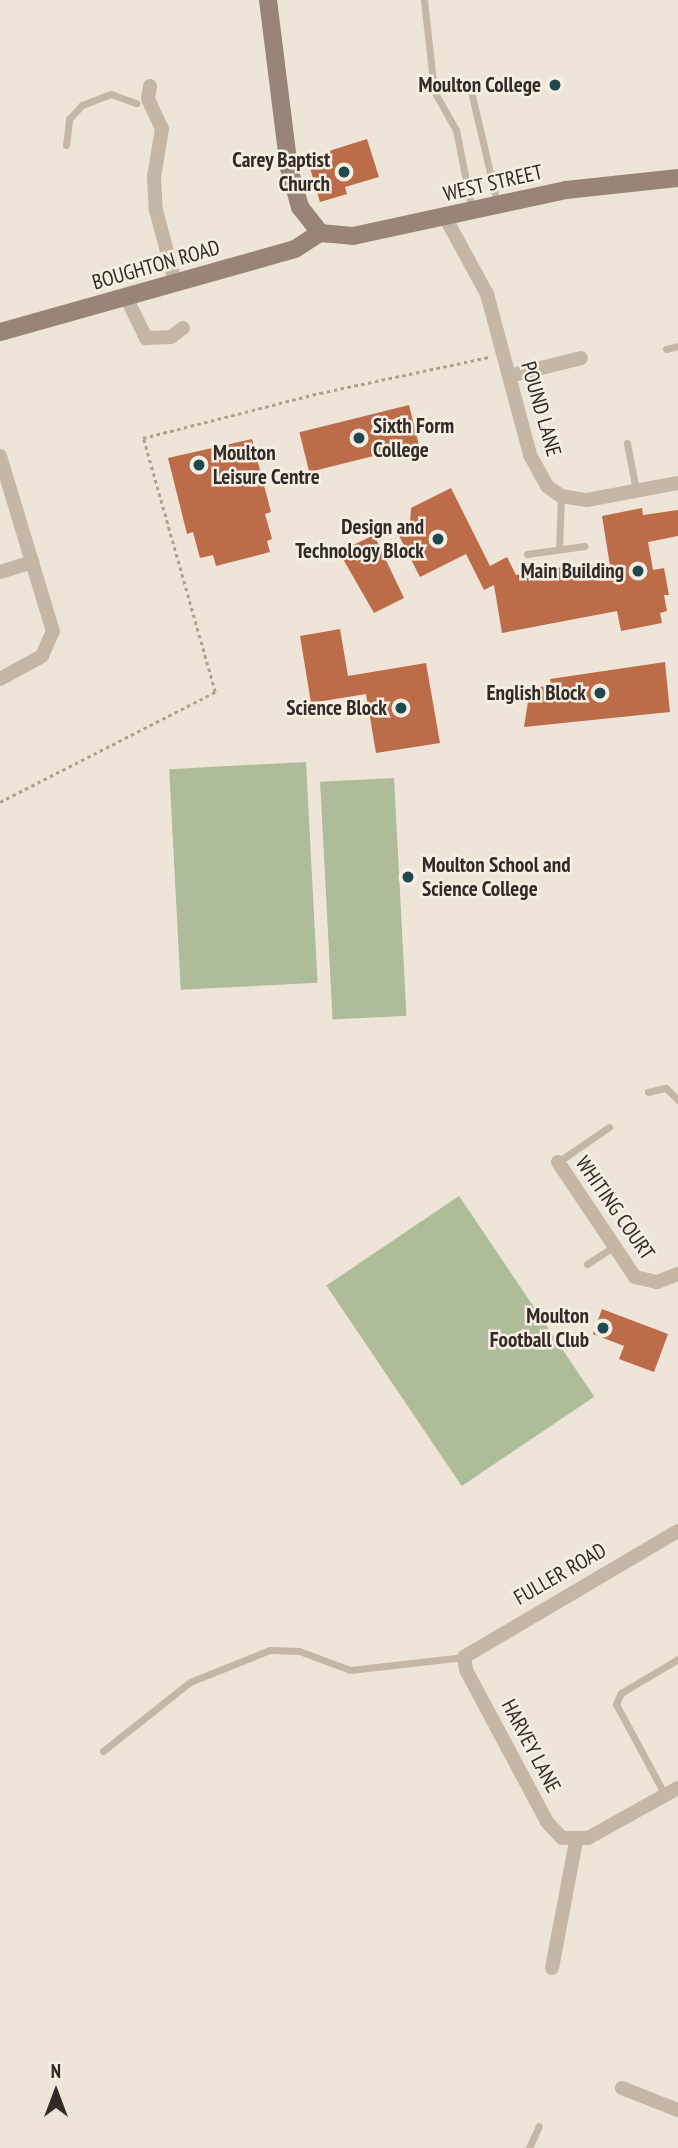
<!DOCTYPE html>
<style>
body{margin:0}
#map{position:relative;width:678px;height:2148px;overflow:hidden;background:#eee5d8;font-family:"PT Sans Narrow",sans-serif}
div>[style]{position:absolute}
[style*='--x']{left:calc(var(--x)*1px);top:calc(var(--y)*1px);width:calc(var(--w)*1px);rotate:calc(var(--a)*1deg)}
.green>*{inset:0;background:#aebc99;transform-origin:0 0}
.building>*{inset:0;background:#bc6c48;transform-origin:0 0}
.path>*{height:2.5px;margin-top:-1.25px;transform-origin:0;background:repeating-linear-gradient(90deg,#b1a090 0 3.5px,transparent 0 7px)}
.lane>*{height:7px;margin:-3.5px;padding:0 3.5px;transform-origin:3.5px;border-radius:3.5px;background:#c5b6a5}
.street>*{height:14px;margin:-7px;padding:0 7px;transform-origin:7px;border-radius:7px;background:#c5b6a5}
.secondary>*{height:18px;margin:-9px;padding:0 9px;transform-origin:9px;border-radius:9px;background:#988577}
.dots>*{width:19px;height:19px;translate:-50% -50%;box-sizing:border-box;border:4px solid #f7efe4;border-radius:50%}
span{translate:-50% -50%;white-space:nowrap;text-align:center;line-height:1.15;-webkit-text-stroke:5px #f7efe4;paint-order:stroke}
.poi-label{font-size:21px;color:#322a26;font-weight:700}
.right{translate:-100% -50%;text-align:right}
.left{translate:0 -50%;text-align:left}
.street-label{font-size:21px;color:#322a26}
.north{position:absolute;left:21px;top:2057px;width:70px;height:70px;-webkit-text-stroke:5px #f7efe4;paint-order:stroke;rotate:0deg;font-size:19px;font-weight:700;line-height:28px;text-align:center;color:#322a26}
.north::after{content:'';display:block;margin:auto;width:24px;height:32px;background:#322a26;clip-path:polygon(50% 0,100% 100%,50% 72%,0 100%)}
</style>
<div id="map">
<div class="green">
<div style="left:306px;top:762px;width:221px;height:137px;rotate:87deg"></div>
<div style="left:394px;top:778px;width:238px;height:74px;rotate:87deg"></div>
<div style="left:459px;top:1196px;width:242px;height:160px;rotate:56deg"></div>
</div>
<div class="building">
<div style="clip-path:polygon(367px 139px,379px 177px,345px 187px,347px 194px,320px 202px,310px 168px,332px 161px,329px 151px)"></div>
<div style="left:409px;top:405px;width:41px;height:113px;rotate:76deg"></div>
<div style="clip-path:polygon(252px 439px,271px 512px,265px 514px,272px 539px,267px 541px,270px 552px,216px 566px,213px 555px,200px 558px,193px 532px,187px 534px,168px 458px)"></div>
<div style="clip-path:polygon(451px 488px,490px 566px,507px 557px,516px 575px,575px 565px,577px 577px,611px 572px,602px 516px,642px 508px,643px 515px,678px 510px,678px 536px,648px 542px,653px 570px,664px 568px,669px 595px,664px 595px,667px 611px,660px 613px,662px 623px,621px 631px,617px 611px,502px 633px,494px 585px,484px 590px,466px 554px,420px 577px,396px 530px,410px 524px,411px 508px)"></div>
<div style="clip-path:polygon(374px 535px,404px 598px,374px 613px,339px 552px)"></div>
<div style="clip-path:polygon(340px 629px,348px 676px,426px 663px,440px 743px,376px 753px,366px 694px,311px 703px,300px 636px)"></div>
<div style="clip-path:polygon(665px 662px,670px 712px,524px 727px,530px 689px,551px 685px,550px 679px)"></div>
<div style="clip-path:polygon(602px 1309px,668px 1334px,654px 1372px,619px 1359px,624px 1346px,593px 1334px)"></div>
</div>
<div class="path">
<div style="--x:0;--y:802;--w:242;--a:-27.1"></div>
<div style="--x:215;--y:692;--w:264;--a:-105.8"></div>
<div style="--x:143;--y:438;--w:183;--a:-14.3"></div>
<div style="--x:320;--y:393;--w:174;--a:-12"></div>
</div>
<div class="lane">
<div style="--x:424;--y:0;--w:92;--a:83.7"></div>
<div style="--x:434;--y:91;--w:45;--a:60.6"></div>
<div style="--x:456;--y:130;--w:83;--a:78.8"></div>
<div style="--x:471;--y:91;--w:115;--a:76.9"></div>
<div style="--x:66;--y:145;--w:26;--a:-83"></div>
<div style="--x:69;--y:119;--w:19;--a:-47"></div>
<div style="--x:82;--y:105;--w:31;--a:-21"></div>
<div style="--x:111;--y:94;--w:27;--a:20"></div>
<div style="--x:666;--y:349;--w:12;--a:-14"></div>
<div style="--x:627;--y:443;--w:48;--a:79.2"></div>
<div style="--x:559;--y:549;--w:53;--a:-87.8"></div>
<div style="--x:527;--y:554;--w:58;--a:-8"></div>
<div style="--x:648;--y:1092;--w:18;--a:-13"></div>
<div style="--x:666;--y:1088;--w:17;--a:45"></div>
<div style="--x:558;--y:1162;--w:62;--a:-34.5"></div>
<div style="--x:587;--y:1264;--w:31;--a:-33"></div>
<div style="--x:103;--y:1751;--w:111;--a:-38.4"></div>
<div style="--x:190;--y:1682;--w:86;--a:-21.8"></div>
<div style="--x:270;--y:1650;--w:29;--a:2"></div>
<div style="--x:299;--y:1651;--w:54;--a:20.4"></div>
<div style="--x:350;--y:1670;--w:115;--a:-6.5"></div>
<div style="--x:665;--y:1795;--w:103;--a:-118.3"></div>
<div style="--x:616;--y:1704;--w:12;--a:-66"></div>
<div style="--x:621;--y:1693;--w:66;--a:-30.8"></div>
<div style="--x:529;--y:2148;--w:24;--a:-66"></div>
</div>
<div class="street">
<div style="--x:150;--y:86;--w:13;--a:99"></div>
<div style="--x:148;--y:99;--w:33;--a:65"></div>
<div style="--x:162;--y:129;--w:49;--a:99.5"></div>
<div style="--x:154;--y:177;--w:33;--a:87"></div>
<div style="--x:156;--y:210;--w:74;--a:75.2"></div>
<div style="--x:445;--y:217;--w:88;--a:61.4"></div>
<div style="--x:487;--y:294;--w:167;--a:75"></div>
<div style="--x:530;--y:455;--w:35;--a:61"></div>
<div style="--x:547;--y:486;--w:17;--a:36"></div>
<div style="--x:561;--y:496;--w:26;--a:9"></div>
<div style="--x:587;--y:500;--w:93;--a:-10.6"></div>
<div style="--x:126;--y:297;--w:46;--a:64"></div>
<div style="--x:146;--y:338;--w:25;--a:-2"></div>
<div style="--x:171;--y:337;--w:15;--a:-37"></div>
<div style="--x:509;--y:376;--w:74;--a:-14"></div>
<div style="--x:0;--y:456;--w:183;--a:73.2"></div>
<div style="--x:53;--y:631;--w:27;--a:114"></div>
<div style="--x:42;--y:656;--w:48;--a:151.3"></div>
<div style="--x:0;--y:572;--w:34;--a:-17"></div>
<div style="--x:558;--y:1162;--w:138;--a:56.2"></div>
<div style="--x:635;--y:1277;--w:23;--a:13"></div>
<div style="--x:657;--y:1282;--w:22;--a:-21"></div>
<div style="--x:678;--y:1531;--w:248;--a:149.5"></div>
<div style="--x:464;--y:1657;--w:13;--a:81"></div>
<div style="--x:466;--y:1670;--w:172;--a:61.9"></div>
<div style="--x:547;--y:1822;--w:22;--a:47"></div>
<div style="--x:562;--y:1838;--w:26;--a:0"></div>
<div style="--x:588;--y:1838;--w:103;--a:-29.1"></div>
<div style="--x:552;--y:1968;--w:129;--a:-79.3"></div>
<div style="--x:622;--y:2088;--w:60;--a:21.4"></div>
</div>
<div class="secondary">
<div style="--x:268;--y:0;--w:169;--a:82.9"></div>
<div style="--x:289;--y:168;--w:41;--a:74.2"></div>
<div style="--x:300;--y:207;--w:33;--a:52"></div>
<div style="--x:320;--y:233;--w:33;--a:5"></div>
<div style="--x:353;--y:236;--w:218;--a:-12.2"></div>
<div style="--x:566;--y:190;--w:113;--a:-6.1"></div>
<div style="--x:0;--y:332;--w:306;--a:-15.7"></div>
<div style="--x:295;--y:249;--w:30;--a:-33"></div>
</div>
<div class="dots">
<div style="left:555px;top:85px;background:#1f494f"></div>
<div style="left:344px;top:172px;background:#1f494f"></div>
<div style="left:359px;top:438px;background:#1f494f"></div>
<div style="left:199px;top:465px;background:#1f494f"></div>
<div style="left:438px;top:539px;background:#1f494f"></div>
<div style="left:638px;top:571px;background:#1f494f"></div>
<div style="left:600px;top:693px;background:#1f494f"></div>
<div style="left:401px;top:708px;background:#1f494f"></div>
<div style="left:408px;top:877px;background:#1f494f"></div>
<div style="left:603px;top:1328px;background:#1f494f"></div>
</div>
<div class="poi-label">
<span class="right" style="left:541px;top:85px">Moulton College</span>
<span class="right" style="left:330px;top:172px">Carey Baptist<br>Church</span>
<span class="left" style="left:373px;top:438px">Sixth Form<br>College</span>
<span class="left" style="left:213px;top:465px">Moulton<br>Leisure Centre</span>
<span class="right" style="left:424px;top:539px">Design and<br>Technology Block</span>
<span class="right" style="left:624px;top:571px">Main Building</span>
<span class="right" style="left:586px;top:693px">English Block</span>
<span class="right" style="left:387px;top:708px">Science Block</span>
<span class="left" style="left:422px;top:877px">Moulton School and<br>Science College</span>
<span class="right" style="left:589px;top:1328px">Moulton<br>Football Club</span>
</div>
<div class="street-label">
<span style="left:493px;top:183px;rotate:-13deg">WEST STREET</span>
<span style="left:156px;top:265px;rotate:-16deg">BOUGHTON ROAD</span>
<span style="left:541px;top:409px;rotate:74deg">POUND LANE</span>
<span style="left:615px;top:1208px;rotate:55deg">WHITING COURT</span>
<span style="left:560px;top:1574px;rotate:-30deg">FULLER ROAD</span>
<span style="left:531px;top:1746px;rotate:62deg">HARVEY LANE</span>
</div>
<div class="north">N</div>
</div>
